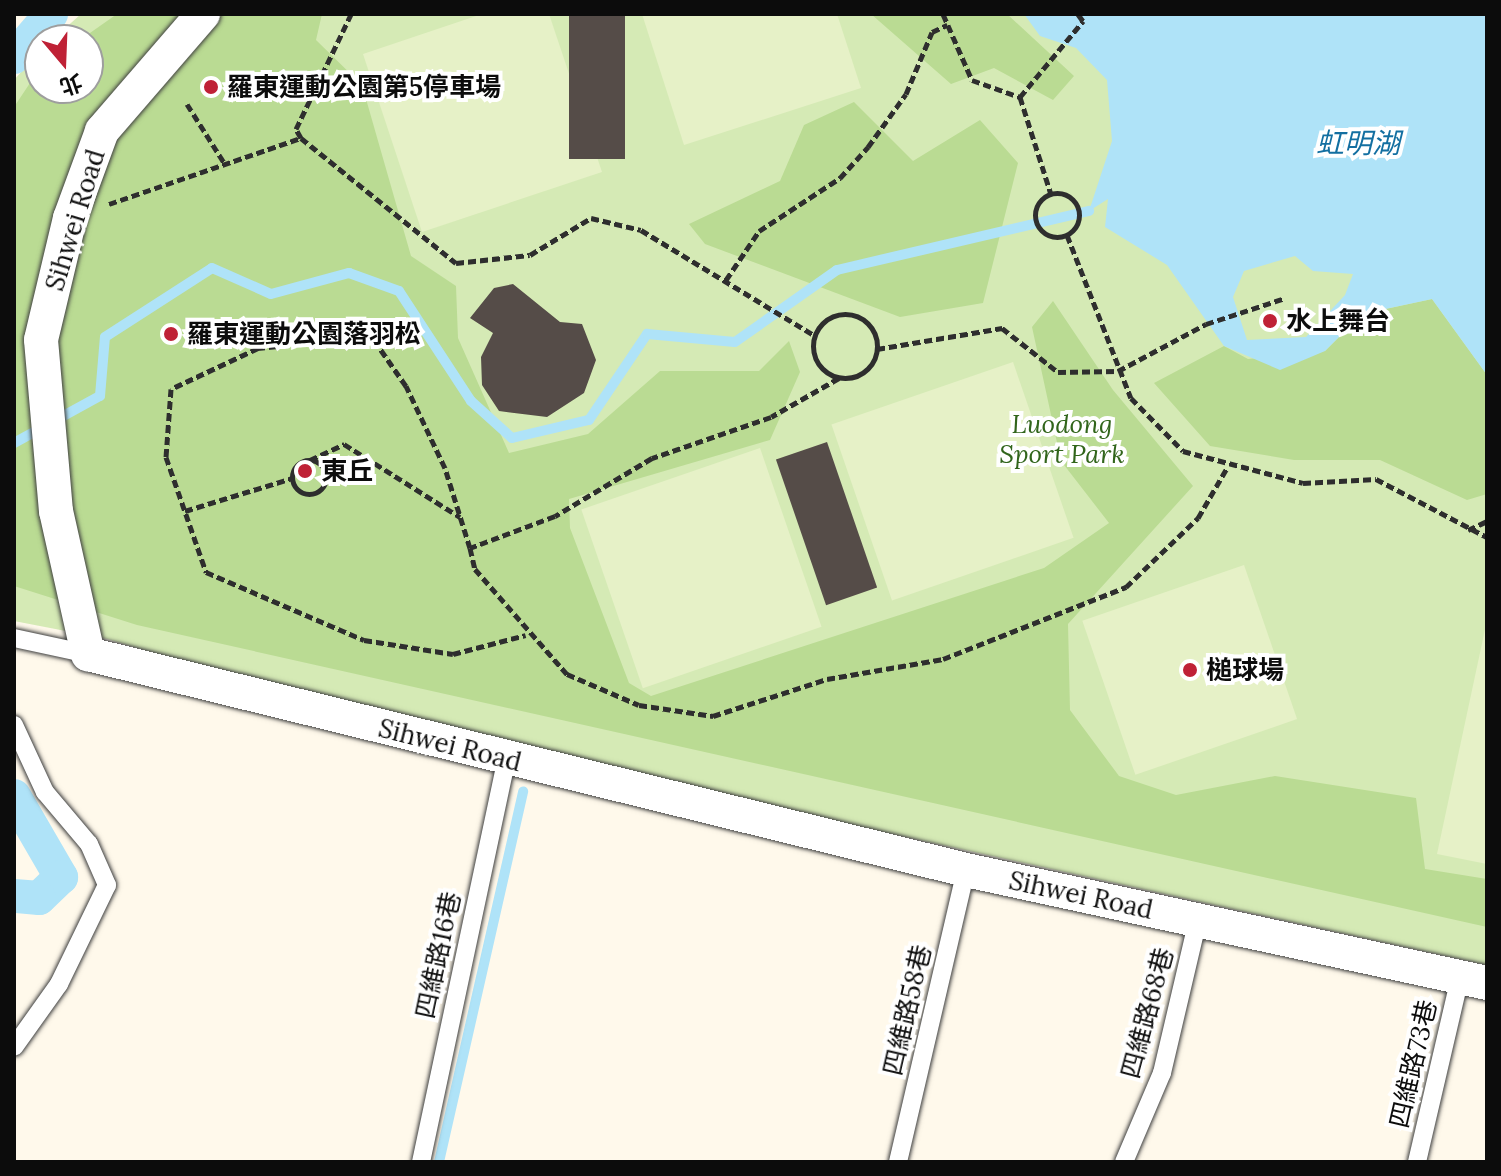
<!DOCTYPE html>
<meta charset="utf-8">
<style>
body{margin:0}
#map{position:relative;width:1501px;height:1176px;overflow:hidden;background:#fff9eb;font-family:Lora,"Noto Sans TC",serif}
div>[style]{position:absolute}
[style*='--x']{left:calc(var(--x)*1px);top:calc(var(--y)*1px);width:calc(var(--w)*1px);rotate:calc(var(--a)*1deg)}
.green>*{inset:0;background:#d5eab5}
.forest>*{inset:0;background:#badb93}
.pitch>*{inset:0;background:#e6f1c7;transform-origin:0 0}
.water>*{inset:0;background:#afe3f8}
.stream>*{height:10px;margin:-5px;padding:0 5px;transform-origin:5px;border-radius:5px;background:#afe3f8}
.canal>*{height:34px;margin:-17px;padding:0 17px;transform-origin:17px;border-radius:17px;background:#afe3f8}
.building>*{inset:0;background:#554c48;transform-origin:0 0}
.path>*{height:5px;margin-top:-2.5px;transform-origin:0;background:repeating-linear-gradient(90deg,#2e2e2e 0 8px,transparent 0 12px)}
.path>.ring{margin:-2.5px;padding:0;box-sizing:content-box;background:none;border:5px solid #2e2e2e;border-radius:50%}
.roads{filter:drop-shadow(0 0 2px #3f3f3f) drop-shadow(0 0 2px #3f3f3f)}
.lane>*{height:18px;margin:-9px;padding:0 9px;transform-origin:9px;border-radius:9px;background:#fff}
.street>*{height:34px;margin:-17px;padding:0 17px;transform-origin:17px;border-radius:17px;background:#fff}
.dots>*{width:22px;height:22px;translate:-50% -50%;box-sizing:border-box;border:4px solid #fff;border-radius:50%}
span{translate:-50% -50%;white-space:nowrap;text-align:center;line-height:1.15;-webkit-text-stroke:8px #fff;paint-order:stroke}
.poi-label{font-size:26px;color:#0c0c0c;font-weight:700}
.left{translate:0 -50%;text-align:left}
.street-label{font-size:26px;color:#0c0c0c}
.park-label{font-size:26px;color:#31651b;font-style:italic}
.water-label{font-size:28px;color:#136fa1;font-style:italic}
.frame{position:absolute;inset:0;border:16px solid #0c0c0c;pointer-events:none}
.north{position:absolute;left:24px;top:24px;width:80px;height:80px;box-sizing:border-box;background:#fff;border:2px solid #9e9e9e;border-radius:50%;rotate:161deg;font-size:22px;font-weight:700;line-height:32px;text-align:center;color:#0c0c0c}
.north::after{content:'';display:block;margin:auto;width:28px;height:36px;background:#bf2136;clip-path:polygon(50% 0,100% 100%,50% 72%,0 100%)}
</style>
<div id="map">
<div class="green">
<div style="clip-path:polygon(81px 14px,1487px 14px,1487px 965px,402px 726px,107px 639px,14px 621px,14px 80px,40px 51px,40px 88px,88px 88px,88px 40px,52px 40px)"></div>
</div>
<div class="forest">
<div style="clip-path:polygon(117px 14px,322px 14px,316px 40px,362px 85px,411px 256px,456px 286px,458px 338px,509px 453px,588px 434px,660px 371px,759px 371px,789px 341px,800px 372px,770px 440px,569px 499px,570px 528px,629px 683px,651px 696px,1044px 568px,1109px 523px,1061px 461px,1032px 327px,1053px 301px,1113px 390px,1193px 486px,1068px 624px,1070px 710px,1119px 776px,1176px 795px,1275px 776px,1416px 798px,1425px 869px,1487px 879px,1487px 927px,137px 625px,14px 586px,14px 107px,40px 68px,40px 88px,88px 88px,88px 40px,80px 40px)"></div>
<div style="clip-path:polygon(871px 14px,1007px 14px,1074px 76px,1053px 100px,994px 68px,951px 84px)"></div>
<div style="clip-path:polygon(854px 102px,913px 161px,980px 120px,1018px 163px,983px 303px,900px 317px,705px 244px,689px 224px,780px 181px,804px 125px)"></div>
<div style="clip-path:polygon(1432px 299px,1487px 375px,1487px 494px,1467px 500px,1380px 460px,1294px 460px,1210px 446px,1154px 383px,1224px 346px,1248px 359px,1325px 351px,1362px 314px)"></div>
</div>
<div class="pitch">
<div style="clip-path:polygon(482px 14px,549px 14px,602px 172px,422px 232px,363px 54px)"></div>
<div style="clip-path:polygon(642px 14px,837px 14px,861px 88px,684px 145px)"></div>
<div style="left:1013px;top:362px;width:186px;height:192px;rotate:71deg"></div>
<div style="left:760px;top:448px;width:189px;height:189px;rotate:71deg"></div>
<div style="left:1244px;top:565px;width:163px;height:171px;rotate:71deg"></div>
<div style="clip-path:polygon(1487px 620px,1487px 864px,1437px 854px)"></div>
</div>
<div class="water">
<div style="clip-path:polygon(evenodd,1024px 14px,1487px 14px,1487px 375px,1432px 299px,1362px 314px,1325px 351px,1280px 370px,1224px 346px,1167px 265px,1105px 227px,1108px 199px,1089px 211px,1112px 141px,1107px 80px,1076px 48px,1040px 36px,1024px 14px,1295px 256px,1313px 271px,1353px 274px,1345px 295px,1306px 337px,1247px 340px,1233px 297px,1244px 271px,1295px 256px)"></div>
</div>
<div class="stream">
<div style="--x:14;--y:443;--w:98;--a:-28.7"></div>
<div style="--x:100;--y:396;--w:59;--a:-85.2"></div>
<div style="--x:105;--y:337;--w:127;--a:-32.8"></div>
<div style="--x:212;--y:268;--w:64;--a:23.8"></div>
<div style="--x:271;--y:294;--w:81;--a:-15.1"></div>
<div style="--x:349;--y:273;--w:53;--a:19.8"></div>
<div style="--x:399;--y:291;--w:131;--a:56.8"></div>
<div style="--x:471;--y:401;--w:55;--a:42.1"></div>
<div style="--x:512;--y:438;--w:79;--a:-13.2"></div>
<div style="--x:589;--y:420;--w:104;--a:-56"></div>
<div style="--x:647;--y:334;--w:88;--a:5.2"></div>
<div style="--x:735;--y:342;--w:125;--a:-35.2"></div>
<div style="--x:837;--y:270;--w:259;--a:-13.2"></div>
<div style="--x:439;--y:1162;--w:380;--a:-77.2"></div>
</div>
<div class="canal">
<div style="--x:14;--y:57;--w:57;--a:-49.3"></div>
<div style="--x:14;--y:796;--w:94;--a:59.9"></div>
<div style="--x:61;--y:877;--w:30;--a:136"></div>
<div style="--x:39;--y:898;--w:25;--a:-175"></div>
</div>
<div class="building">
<div style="left:569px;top:14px;width:56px;height:145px"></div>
<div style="clip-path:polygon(513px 284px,560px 322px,582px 324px,596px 360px,584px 393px,547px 417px,499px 411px,482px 385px,481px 357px,493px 333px,470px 318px,494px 288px)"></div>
<div style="left:827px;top:442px;width:154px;height:54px;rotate:71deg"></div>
</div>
<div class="path">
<div style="--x:943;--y:14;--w:72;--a:66.3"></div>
<div style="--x:972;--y:80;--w:51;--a:19.5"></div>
<div style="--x:1020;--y:97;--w:102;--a:72.3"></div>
<div style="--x:1020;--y:97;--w:99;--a:-50.3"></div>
<div style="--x:1083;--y:21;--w:9;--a:-126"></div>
<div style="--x:187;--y:104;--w:71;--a:57.7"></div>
<div style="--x:301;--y:138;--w:10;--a:-119"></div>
<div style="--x:296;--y:129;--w:127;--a:-64.4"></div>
<div class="ring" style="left:1035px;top:193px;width:39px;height:39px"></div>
<div style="--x:109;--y:204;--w:203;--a:-19"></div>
<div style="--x:301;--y:138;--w:199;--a:38.9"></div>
<div style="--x:456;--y:263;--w:74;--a:-6.2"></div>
<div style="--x:530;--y:255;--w:71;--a:-31.2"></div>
<div style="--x:591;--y:218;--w:51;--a:13.5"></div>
<div style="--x:641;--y:230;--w:202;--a:31.3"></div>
<div style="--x:1067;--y:235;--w:175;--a:68.6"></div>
<div style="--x:1131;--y:398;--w:74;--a:45.5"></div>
<div style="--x:1183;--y:451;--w:124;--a:14.9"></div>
<div style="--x:1303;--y:483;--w:73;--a:-3.1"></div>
<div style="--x:1376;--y:479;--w:125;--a:27.6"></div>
<div style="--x:726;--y:280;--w:59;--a:-56"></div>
<div style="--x:759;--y:231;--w:97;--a:-33.2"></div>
<div style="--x:840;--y:178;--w:42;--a:-47.9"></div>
<div style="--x:868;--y:147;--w:65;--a:-54.4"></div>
<div style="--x:906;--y:94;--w:67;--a:-67.2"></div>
<div style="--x:932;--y:32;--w:17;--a:-25"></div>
<div class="ring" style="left:813px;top:314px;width:59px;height:59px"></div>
<div style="--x:877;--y:349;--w:127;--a:-9.5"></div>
<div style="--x:1002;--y:328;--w:71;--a:38.2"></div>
<div style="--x:1058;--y:372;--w:60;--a:-1"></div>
<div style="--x:1118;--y:371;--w:100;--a:-28.1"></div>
<div style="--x:1206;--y:324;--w:83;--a:-18.2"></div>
<div style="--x:839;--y:378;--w:78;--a:150.2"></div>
<div style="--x:771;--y:417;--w:126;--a:161"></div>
<div style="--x:652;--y:458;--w:113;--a:149.1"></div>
<div style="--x:555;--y:516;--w:91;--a:159.4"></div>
<div style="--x:470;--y:548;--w:22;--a:77"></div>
<div style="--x:475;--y:569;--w:140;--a:48.8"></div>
<div style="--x:567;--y:674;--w:78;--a:23.3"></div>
<div style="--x:639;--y:705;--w:75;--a:8.5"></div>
<div style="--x:713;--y:716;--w:120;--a:-18"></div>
<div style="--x:827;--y:679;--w:118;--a:-9.8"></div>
<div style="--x:943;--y:659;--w:197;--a:-21.5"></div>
<div style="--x:1126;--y:587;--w:100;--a:-43.8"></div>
<div style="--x:1198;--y:518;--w:58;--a:-59.9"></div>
<div class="ring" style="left:292px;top:460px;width:29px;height:29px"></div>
<div style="--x:310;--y:460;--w:38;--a:-25"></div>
<div style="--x:344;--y:444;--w:137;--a:32.2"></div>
<div style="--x:185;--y:511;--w:112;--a:-17.1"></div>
<div style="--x:1468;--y:530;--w:21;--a:-25"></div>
<div style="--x:470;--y:548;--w:84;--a:-107.4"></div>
<div style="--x:445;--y:468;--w:91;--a:-115.4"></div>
<div style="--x:406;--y:386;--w:60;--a:-124.8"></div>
<div style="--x:372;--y:337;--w:115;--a:174.5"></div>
<div style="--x:258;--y:348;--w:96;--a:154.8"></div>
<div style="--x:171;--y:389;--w:68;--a:94.2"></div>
<div style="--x:166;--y:457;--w:122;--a:70.8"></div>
<div style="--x:206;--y:572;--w:172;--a:23.3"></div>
<div style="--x:364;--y:640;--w:90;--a:8.9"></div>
<div style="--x:453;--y:654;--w:75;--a:-14.6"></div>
</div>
<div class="roads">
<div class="lane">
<div style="--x:14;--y:638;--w:76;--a:12.2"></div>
<div style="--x:14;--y:725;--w:74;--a:65.2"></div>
<div style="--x:45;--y:792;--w:68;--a:49.8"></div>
<div style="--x:89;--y:844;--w:45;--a:66.3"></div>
<div style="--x:107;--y:885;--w:110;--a:115.9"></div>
<div style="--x:59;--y:984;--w:77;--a:125.5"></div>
<div style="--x:421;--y:1162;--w:412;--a:-78"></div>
<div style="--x:898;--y:1162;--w:300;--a:-76.9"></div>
<div style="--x:1124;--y:1162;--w:97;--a:-66.9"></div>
<div style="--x:1162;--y:1073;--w:157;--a:-76.8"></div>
<div style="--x:1417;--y:1162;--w:190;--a:-76.9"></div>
</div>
<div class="street">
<div style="--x:203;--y:14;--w:155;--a:130.8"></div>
<div style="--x:102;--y:131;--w:93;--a:110.2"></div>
<div style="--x:70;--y:218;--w:125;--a:103.4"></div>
<div style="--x:41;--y:340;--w:172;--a:85"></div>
<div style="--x:56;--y:511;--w:147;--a:77.4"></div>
<div style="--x:88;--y:654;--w:904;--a:13.82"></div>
<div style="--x:966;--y:870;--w:533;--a:12.24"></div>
</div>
</div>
<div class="dots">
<div style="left:211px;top:87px;background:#bf2136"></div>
<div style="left:1270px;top:321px;background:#bf2136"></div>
<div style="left:171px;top:334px;background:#bf2136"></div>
<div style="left:305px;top:471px;background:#bf2136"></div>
<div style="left:1190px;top:670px;background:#bf2136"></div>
</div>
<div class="poi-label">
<span class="left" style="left:227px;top:87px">羅東運動公園第5停車場</span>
<span class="left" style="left:1286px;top:321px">水上舞台</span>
<span class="left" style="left:187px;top:334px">羅東運動公園落羽松</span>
<span class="left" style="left:321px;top:471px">東丘</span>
<span class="left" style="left:1206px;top:670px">槌球場</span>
</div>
<div class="street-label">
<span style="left:75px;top:220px;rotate:-73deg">Sihwei Road</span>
<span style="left:450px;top:745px;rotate:14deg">Sihwei Road</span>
<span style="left:1081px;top:895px;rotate:12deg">Sihwei Road</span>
<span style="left:438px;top:955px;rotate:-78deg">四維路16巷</span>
<span style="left:907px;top:1010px;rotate:-77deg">四維路58巷</span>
<span style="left:1147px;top:1013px;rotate:-75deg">四維路68巷</span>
<span style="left:1413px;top:1064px;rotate:-77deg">四維路73巷</span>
</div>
<div class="park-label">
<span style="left:1062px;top:439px">Luodong<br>Sport Park</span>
</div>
<div class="water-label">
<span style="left:1358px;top:143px">虹明湖</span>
</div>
<div class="frame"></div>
<div class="north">北</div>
</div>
